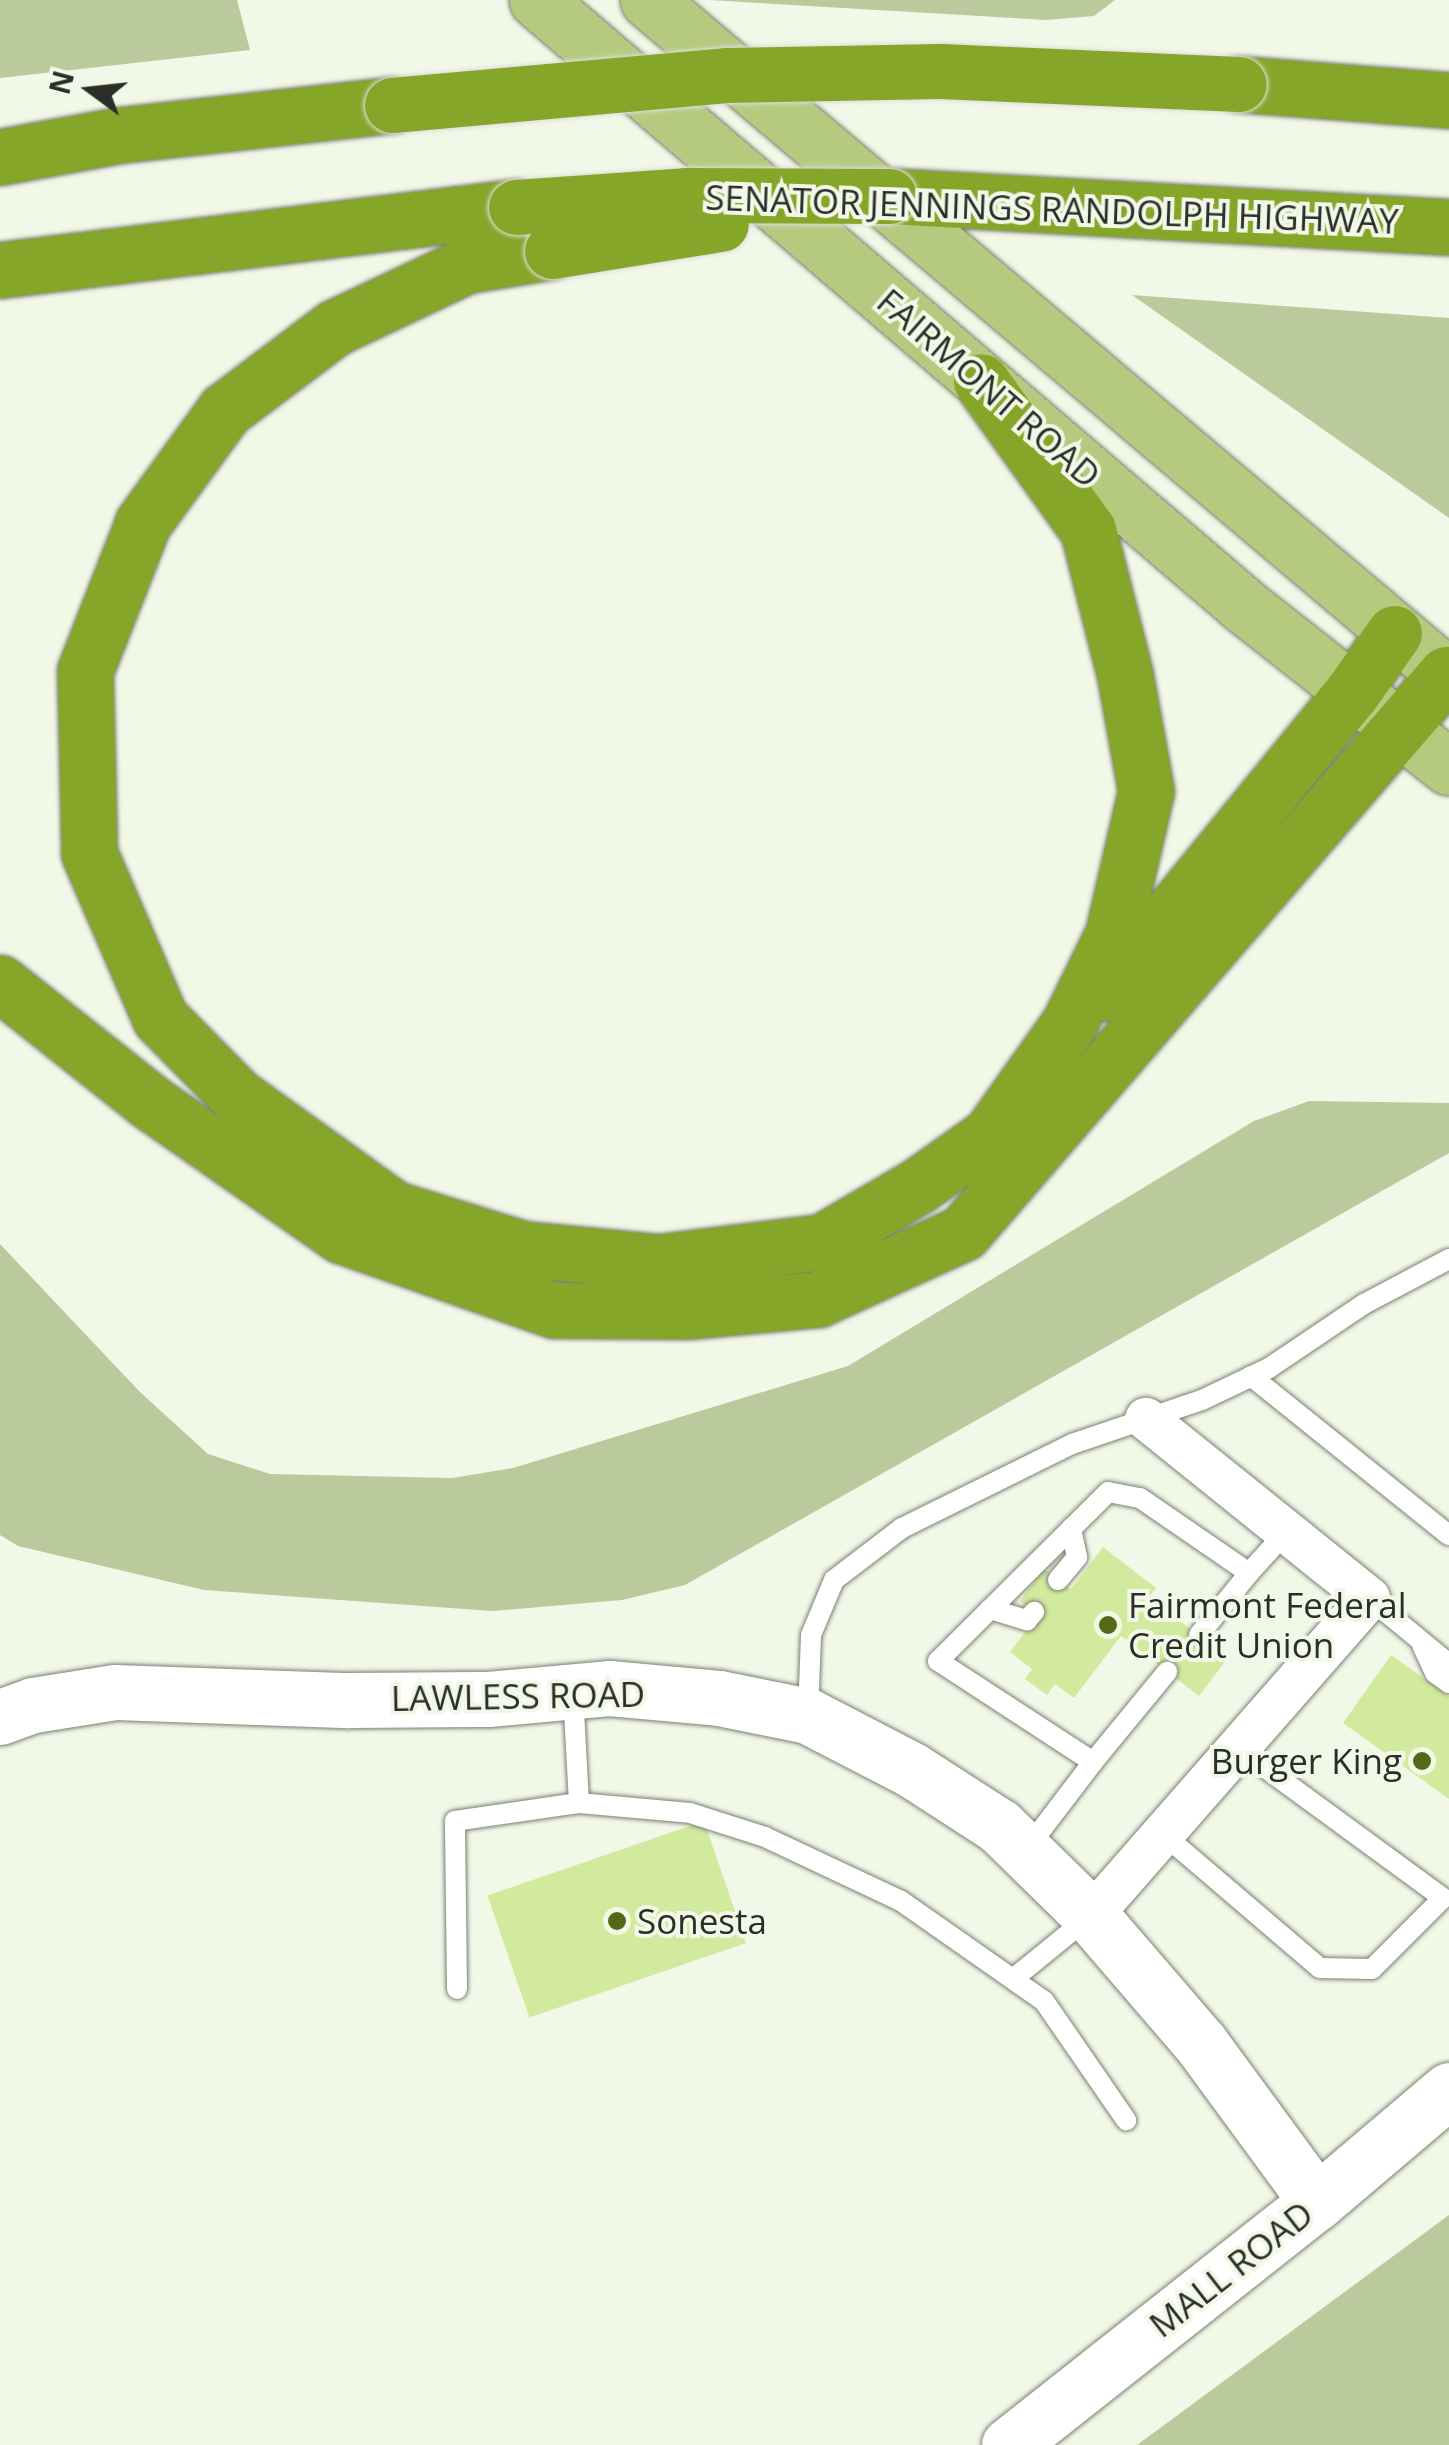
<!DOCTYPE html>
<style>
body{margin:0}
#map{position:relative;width:1449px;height:2445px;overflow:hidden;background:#f2f8e7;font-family:"Open Sans",sans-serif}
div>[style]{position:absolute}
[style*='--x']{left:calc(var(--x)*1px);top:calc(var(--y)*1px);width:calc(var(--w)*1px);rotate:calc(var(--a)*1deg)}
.green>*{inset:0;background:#baca9c}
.building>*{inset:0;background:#d1ea9e;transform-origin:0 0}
.roads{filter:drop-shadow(0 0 2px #7b8172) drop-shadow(0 0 2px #7b8172)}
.lane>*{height:20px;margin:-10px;padding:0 10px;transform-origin:10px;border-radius:10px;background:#fff}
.street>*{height:42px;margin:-21px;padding:0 21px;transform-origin:21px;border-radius:21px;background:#fff}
.secondary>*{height:55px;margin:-27.5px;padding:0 27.5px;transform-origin:27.5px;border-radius:27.5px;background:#fff}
.primary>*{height:55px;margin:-27.5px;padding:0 27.5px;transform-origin:27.5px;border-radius:27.5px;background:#b6ca7f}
.highway>*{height:55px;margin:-27.5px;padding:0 27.5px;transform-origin:27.5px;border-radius:27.5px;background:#86a629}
.bridges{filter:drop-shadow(0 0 2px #dddddc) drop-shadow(0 0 2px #dddddc)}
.highway-bridge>*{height:55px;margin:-27.5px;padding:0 27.5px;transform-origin:27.5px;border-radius:27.5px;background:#86a629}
.dots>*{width:28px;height:28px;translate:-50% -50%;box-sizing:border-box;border:5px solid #f2f8e7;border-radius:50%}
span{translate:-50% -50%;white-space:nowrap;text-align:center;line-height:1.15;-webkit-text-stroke:8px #f2f8e7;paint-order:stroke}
.street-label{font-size:35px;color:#2b2d27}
.poi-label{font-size:35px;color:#2b2d27}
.left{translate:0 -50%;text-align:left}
.right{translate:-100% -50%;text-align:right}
.north{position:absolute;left:40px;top:40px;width:100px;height:100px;-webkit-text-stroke:8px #f2f8e7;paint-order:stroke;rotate:285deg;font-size:28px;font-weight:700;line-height:40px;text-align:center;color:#2b2d27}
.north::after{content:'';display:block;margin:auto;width:35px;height:45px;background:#2b2d27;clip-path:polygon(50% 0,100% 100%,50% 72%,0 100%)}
</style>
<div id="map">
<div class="green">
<div style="clip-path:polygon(0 0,237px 0,250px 50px,0 78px)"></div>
<div style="clip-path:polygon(709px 0,1115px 0,1094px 16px,1046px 20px)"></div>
<div style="clip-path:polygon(1132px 295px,1449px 318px,1449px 518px)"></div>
<div style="clip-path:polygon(1309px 1101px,1449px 1103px,1449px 1153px,685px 1585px,622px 1600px,492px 1611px,204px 1590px,18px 1546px,0 1535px,0 1244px,140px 1392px,208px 1454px,270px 1474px,452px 1478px,513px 1468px,848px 1366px,1254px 1121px)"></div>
<div style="clip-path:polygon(1449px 2215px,1449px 2445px,1137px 2445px)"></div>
</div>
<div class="building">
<div style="clip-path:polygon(1103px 1547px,1156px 1588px,1149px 1597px,1228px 1658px,1199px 1696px,1121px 1636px,1074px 1698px,1055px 1684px,1047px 1695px,1025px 1679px,1032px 1669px,1010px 1652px,1038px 1615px,1020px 1601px,1044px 1569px,1071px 1589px)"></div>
<div style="clip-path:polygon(1391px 1655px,1449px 1696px,1449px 1799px,1343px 1723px)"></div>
<div style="left:704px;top:1821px;width:129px;height:229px;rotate:71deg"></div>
</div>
<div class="roads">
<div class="lane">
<div style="--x:1251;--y:1376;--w:254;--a:38.8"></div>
<div style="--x:1058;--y:1580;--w:30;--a:-50"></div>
<div style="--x:1077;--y:1557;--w:29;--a:-102"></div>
<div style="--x:1369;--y:1598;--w:104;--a:39.5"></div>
<div style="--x:990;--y:1609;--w:39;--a:17"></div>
<div style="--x:1027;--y:1620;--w:11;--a:-49"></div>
<div style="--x:1199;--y:1635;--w:80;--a:-51.1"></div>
<div style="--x:1422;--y:1645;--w:31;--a:65"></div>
<div style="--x:1435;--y:1673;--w:17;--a:36"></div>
<div style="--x:808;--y:1714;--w:79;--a:-87.8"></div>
<div style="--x:811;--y:1635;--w:60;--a:-67.3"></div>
<div style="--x:834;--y:1580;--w:86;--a:-37.4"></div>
<div style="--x:902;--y:1528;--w:190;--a:-26.3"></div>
<div style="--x:1072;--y:1444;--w:137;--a:-18.7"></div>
<div style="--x:1202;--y:1400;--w:74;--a:-25.5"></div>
<div style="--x:1269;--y:1368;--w:115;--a:-34"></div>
<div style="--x:1364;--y:1304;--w:96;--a:-27.9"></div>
<div style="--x:1093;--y:1762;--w:117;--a:-50.6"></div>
<div style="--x:579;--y:1803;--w:111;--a:5.1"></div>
<div style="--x:690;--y:1813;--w:79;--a:17.7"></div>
<div style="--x:765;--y:1837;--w:150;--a:25.2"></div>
<div style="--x:901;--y:1901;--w:174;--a:35"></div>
<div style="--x:1044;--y:2001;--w:145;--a:55.4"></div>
<div style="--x:1163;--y:1834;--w:206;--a:40.5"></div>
<div style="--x:1320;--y:1968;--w:52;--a:1.1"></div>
<div style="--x:1372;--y:1969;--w:100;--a:-45"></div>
<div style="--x:1443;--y:1898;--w:254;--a:-143.8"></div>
<div style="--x:1026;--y:1850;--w:111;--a:-52.7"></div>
<div style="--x:1093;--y:1762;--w:185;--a:-146.9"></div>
<div style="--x:938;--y:1661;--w:240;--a:-44.8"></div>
<div style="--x:1108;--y:1492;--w:33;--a:11"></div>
<div style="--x:1140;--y:1498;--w:132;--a:34.5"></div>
<div style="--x:1249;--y:1573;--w:55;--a:-47.9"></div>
<div style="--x:1013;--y:1979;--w:98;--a:-39.2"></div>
<div style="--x:457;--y:1989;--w:168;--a:-90.7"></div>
<div style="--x:455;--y:1821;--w:125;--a:-8.3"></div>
<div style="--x:579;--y:1803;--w:110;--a:-93.1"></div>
</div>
<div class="street">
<div style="--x:1091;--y:1916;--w:422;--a:-48.8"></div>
<div style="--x:1369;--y:1598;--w:286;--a:-141.2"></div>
</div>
<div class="secondary">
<div style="--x:0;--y:1717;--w:35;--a:-20"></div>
<div style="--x:33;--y:1705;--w:83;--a:-9"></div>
<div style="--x:115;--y:1692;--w:234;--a:2"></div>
<div style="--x:349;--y:1700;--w:139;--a:-0.4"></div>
<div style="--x:488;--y:1699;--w:121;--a:-5.2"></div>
<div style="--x:609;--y:1688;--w:110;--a:5.2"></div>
<div style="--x:719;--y:1698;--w:91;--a:11.4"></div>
<div style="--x:808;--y:1716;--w:117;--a:27.4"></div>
<div style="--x:912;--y:1770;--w:103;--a:32.8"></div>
<div style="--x:999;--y:1826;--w:129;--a:44.4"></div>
<div style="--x:1091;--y:1916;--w:169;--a:49.3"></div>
<div style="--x:1201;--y:2044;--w:196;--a:53.7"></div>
<div style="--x:1009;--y:2445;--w:392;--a:-38.3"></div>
<div style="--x:1317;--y:2202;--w:173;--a:-40.3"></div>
</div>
<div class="primary">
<div style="--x:537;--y:0;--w:930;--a:40.59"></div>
<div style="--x:1243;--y:605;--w:262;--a:38.2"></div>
<div style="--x:648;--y:0;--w:1049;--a:40.2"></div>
</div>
<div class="highway">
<div style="--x:1239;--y:84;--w:211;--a:4.4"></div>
<div style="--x:0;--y:157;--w:122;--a:-10.4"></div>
<div style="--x:120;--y:135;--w:274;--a:-6.3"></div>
<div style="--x:889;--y:196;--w:561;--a:3.17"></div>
<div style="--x:552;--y:251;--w:86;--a:170.6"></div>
<div style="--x:467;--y:265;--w:147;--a:154.7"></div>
<div style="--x:334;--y:328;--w:136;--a:143"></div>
<div style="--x:225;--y:410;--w:140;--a:126"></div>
<div style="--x:143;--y:523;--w:159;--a:111.4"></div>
<div style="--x:85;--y:671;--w:182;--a:88.7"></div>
<div style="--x:89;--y:853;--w:180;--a:66.7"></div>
<div style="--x:160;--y:1018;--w:111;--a:45.4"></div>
<div style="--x:238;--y:1097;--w:192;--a:35.7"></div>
<div style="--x:394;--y:1209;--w:135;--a:17.2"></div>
<div style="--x:523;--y:1249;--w:137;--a:5.5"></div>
<div style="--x:659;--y:1262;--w:164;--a:-7"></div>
<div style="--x:822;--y:1242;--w:111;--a:-30.3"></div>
<div style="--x:918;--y:1186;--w:88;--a:-35.3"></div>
<div style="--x:990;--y:1135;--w:136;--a:-54.6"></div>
<div style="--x:1069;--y:1024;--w:100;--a:-63.9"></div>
<div style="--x:1113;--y:934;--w:147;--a:-77"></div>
<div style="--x:1146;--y:791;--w:118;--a:-100.3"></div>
<div style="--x:1125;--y:675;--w:150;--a:-104.3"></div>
<div style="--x:1088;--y:530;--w:183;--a:-125.7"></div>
<div style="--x:0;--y:270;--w:520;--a:-6.96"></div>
<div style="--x:0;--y:983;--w:191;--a:38.4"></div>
<div style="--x:150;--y:1102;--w:233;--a:34.9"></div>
<div style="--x:341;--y:1235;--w:226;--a:19.4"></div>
<div style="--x:554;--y:1310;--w:133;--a:0.4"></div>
<div style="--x:687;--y:1311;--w:132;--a:-5.2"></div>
<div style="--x:818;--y:1299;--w:159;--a:-24.5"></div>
<div style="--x:963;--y:1233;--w:739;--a:-49.17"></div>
<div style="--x:1106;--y:993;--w:390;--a:-50.7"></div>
<div style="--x:1353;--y:691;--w:71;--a:-54.7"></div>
</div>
</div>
<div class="bridges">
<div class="highway-bridge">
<div style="--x:392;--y:105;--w:335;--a:-5.1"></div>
<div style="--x:726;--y:75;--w:214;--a:-1.1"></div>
<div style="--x:940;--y:71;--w:299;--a:2.5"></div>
<div style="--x:516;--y:207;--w:170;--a:-4"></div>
<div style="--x:686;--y:195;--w:203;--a:0.3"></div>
<div style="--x:552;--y:251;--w:171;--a:-9.1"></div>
</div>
</div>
<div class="dots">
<div style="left:1108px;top:1625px;background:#546917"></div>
<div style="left:1422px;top:1761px;background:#546917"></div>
<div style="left:617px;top:1921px;background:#546917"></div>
</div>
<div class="street-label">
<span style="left:1052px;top:209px;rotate:2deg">SENATOR JENNINGS RANDOLPH HIGHWAY</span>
<span style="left:989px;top:388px;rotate:41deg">FAIRMONT ROAD</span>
<span style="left:518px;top:1696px;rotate:-1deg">LAWLESS ROAD</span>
<span style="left:1231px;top:2269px;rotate:-38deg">MALL ROAD</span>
</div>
<div class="poi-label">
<span class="left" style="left:1128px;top:1625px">Fairmont Federal<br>Credit Union</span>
<span class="right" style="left:1402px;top:1761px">Burger King</span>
<span class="left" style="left:637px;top:1921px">Sonesta</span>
</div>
<div class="north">N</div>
</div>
